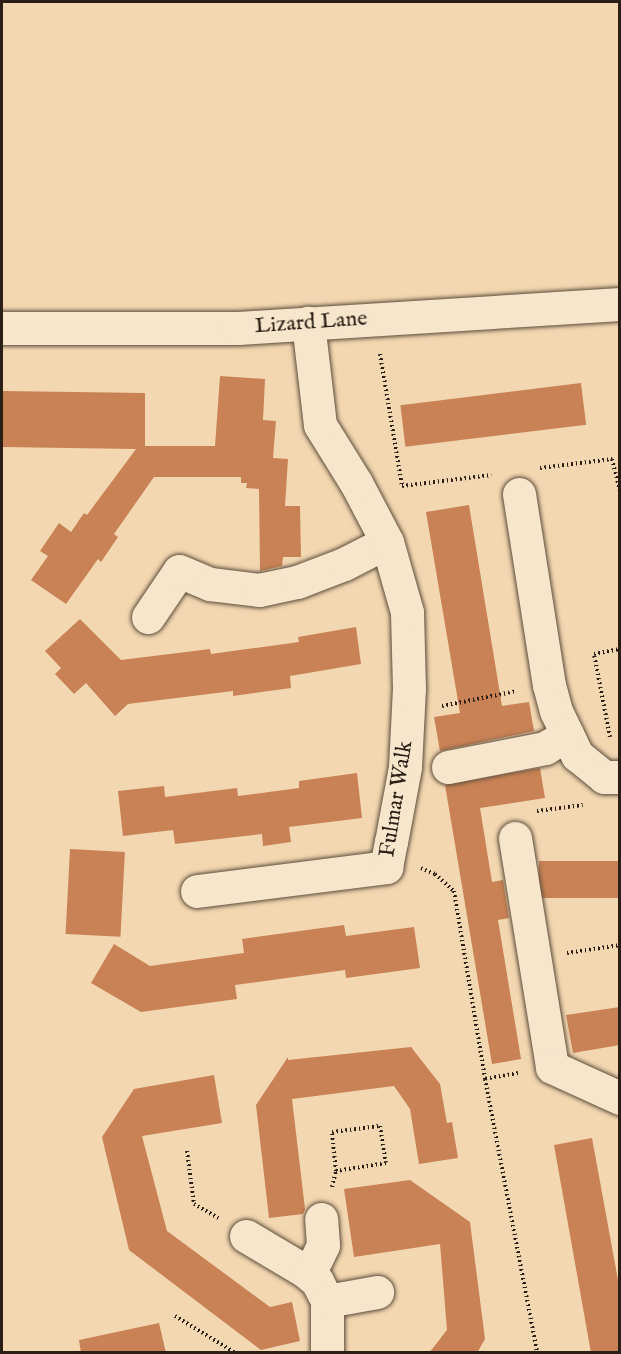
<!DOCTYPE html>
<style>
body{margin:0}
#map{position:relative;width:621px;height:1354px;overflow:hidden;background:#f3d7b1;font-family:"IM FELL English",serif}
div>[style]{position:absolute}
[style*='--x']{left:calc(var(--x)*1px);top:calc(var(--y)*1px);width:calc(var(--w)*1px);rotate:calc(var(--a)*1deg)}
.building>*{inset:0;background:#c88255;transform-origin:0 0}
.path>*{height:4px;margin-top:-2px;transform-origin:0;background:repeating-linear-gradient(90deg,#2b1f15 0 1.5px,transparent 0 4.5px)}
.roads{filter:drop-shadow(0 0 2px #5d4d3c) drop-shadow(0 0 2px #5d4d3c)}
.minor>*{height:33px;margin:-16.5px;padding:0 16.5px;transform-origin:16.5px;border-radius:16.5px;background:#f7e5cc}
span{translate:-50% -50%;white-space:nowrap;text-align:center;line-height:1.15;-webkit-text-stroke:6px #f7e5cc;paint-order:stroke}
.street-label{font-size:22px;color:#2b1f15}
.frame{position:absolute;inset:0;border:3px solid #2b1f15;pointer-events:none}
</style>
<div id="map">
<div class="building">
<div style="clip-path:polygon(220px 376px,265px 379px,263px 420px,276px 421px,273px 458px,288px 459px,285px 506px,300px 506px,301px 557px,283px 557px,282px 566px,260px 571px,259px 489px,246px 488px,247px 483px,241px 483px,241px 477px,154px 477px,114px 534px,118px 537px,101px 562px,98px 559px,66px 604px,31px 580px,48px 556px,40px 551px,59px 523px,71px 532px,84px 513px,87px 515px,136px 449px,2px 447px,2px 391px,145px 393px,145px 446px,215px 446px)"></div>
<div style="left:581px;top:383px;width:42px;height:182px;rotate:83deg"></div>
<div style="clip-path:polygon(469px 505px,502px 706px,529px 702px,534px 731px,440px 751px,434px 717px,460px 713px,426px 512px)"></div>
<div style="clip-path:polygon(80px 619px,121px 660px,210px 649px,211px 654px,299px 642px,298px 637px,356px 627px,361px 664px,290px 676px,291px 688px,233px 696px,233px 691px,128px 704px,115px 716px,86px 683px,74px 694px,55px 674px,61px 668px,45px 651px)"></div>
<div style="clip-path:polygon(540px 768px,545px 798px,480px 808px,492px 882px,503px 880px,509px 918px,498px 920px,521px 1059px,492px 1064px,445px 785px)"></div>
<div style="clip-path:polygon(357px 773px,362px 818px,289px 827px,291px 842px,263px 846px,262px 834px,175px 844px,173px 830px,123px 836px,118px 791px,164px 786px,165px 797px,237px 788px,238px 796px,299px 788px,299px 781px)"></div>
<div style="left:70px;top:849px;width:55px;height:85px;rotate:3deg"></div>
<div style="left:620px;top:861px;width:37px;height:81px;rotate:90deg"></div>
<div style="clip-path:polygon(344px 925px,346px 936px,414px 927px,420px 968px,346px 978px,345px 970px,235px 985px,237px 999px,141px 1012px,91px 983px,114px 944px,150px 966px,244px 953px,242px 939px)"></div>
<div style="clip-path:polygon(620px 1007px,620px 1045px,573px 1053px,566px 1015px)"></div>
<div style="clip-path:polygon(411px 1047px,440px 1084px,447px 1123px,452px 1122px,458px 1158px,419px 1164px,410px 1109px,394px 1086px,292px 1099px,305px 1209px,303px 1214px,269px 1218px,256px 1105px,288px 1057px,288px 1060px)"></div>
<div style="clip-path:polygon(214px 1075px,222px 1123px,142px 1136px,167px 1231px,270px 1307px,292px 1302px,300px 1341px,261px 1350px,129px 1250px,102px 1137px,134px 1089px)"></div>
<div style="clip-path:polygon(592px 1138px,620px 1291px,620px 1353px,591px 1353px,554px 1145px)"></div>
<div style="clip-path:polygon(410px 1180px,470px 1222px,485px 1339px,477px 1353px,429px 1353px,447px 1330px,440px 1244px,354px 1257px,344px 1189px)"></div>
<div style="clip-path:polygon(159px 1323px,166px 1353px,81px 1353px,79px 1340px)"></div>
</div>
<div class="path">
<div style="--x:380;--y:354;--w:134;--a:80.5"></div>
<div style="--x:402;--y:486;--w:90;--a:-7"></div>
<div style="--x:540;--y:468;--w:73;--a:-7.1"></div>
<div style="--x:612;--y:459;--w:34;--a:76"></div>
<div style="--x:442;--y:706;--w:76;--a:-11.3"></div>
<div style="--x:610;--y:737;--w:85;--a:-100.9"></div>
<div style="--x:594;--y:654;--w:26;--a:-11"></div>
<div style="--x:537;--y:811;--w:46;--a:-7.4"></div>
<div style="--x:421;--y:868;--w:15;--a:23"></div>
<div style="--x:435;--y:874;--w:25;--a:42"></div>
<div style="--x:454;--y:891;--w:191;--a:80.6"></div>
<div style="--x:567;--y:953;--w:54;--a:-8.6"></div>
<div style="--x:518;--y:1073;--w:34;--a:170"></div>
<div style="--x:485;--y:1079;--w:278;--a:79.2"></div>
<div style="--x:187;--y:1151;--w:53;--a:82.5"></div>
<div style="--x:194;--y:1204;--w:28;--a:30"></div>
<div style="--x:332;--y:1187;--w:16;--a:-76"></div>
<div style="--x:336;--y:1171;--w:39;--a:-96"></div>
<div style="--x:332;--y:1132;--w:48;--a:-7.1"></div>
<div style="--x:380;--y:1126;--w:37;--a:81"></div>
<div style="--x:386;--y:1163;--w:51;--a:170.9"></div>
<div style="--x:175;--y:1316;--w:69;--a:31.4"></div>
</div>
<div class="roads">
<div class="minor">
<div style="--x:2;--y:328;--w:236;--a:0"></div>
<div style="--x:238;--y:328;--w:383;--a:-3.6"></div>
<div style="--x:519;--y:494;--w:193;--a:81.1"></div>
<div style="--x:549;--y:685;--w:27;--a:75"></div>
<div style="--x:556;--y:711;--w:49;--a:64.5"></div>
<div style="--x:577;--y:755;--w:35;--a:39"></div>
<div style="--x:604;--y:777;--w:16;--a:0"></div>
<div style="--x:148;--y:617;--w:55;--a:-56"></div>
<div style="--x:179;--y:571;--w:34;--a:23"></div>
<div style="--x:210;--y:584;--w:49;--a:7"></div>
<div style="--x:259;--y:590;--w:39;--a:-12"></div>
<div style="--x:297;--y:582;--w:50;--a:-21"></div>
<div style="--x:344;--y:564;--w:48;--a:-27.1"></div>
<div style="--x:448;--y:767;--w:99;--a:-11.1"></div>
<div style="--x:545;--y:748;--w:26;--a:-31"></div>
<div style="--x:515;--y:838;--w:232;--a:80.8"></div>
<div style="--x:552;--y:1067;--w:75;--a:24.5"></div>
<div style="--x:197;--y:891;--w:191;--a:-7.2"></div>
<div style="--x:386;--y:867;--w:25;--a:-79"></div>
<div style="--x:391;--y:842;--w:76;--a:-79.4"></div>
<div style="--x:405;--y:767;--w:78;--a:-87.1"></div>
<div style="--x:409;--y:689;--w:77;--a:-91.5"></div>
<div style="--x:407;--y:612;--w:73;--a:-105.9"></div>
<div style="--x:387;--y:542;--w:67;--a:-117.7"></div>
<div style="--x:356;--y:483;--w:68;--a:-121.8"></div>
<div style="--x:320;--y:425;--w:103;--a:-96.7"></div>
<div style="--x:246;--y:1236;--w:69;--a:30.7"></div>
<div style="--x:305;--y:1271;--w:16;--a:40"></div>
<div style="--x:317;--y:1281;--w:22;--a:63"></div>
<div style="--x:327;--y:1301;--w:51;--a:90"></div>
<div style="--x:309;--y:1274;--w:32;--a:-64"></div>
<div style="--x:323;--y:1245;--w:26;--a:-94"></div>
<div style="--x:327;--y:1301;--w:51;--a:-10.2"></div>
</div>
</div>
<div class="street-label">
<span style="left:311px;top:323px;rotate:-4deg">Lizard Lane</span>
<span style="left:397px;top:799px;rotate:-81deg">Fulmar Walk</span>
</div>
<div class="frame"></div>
</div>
